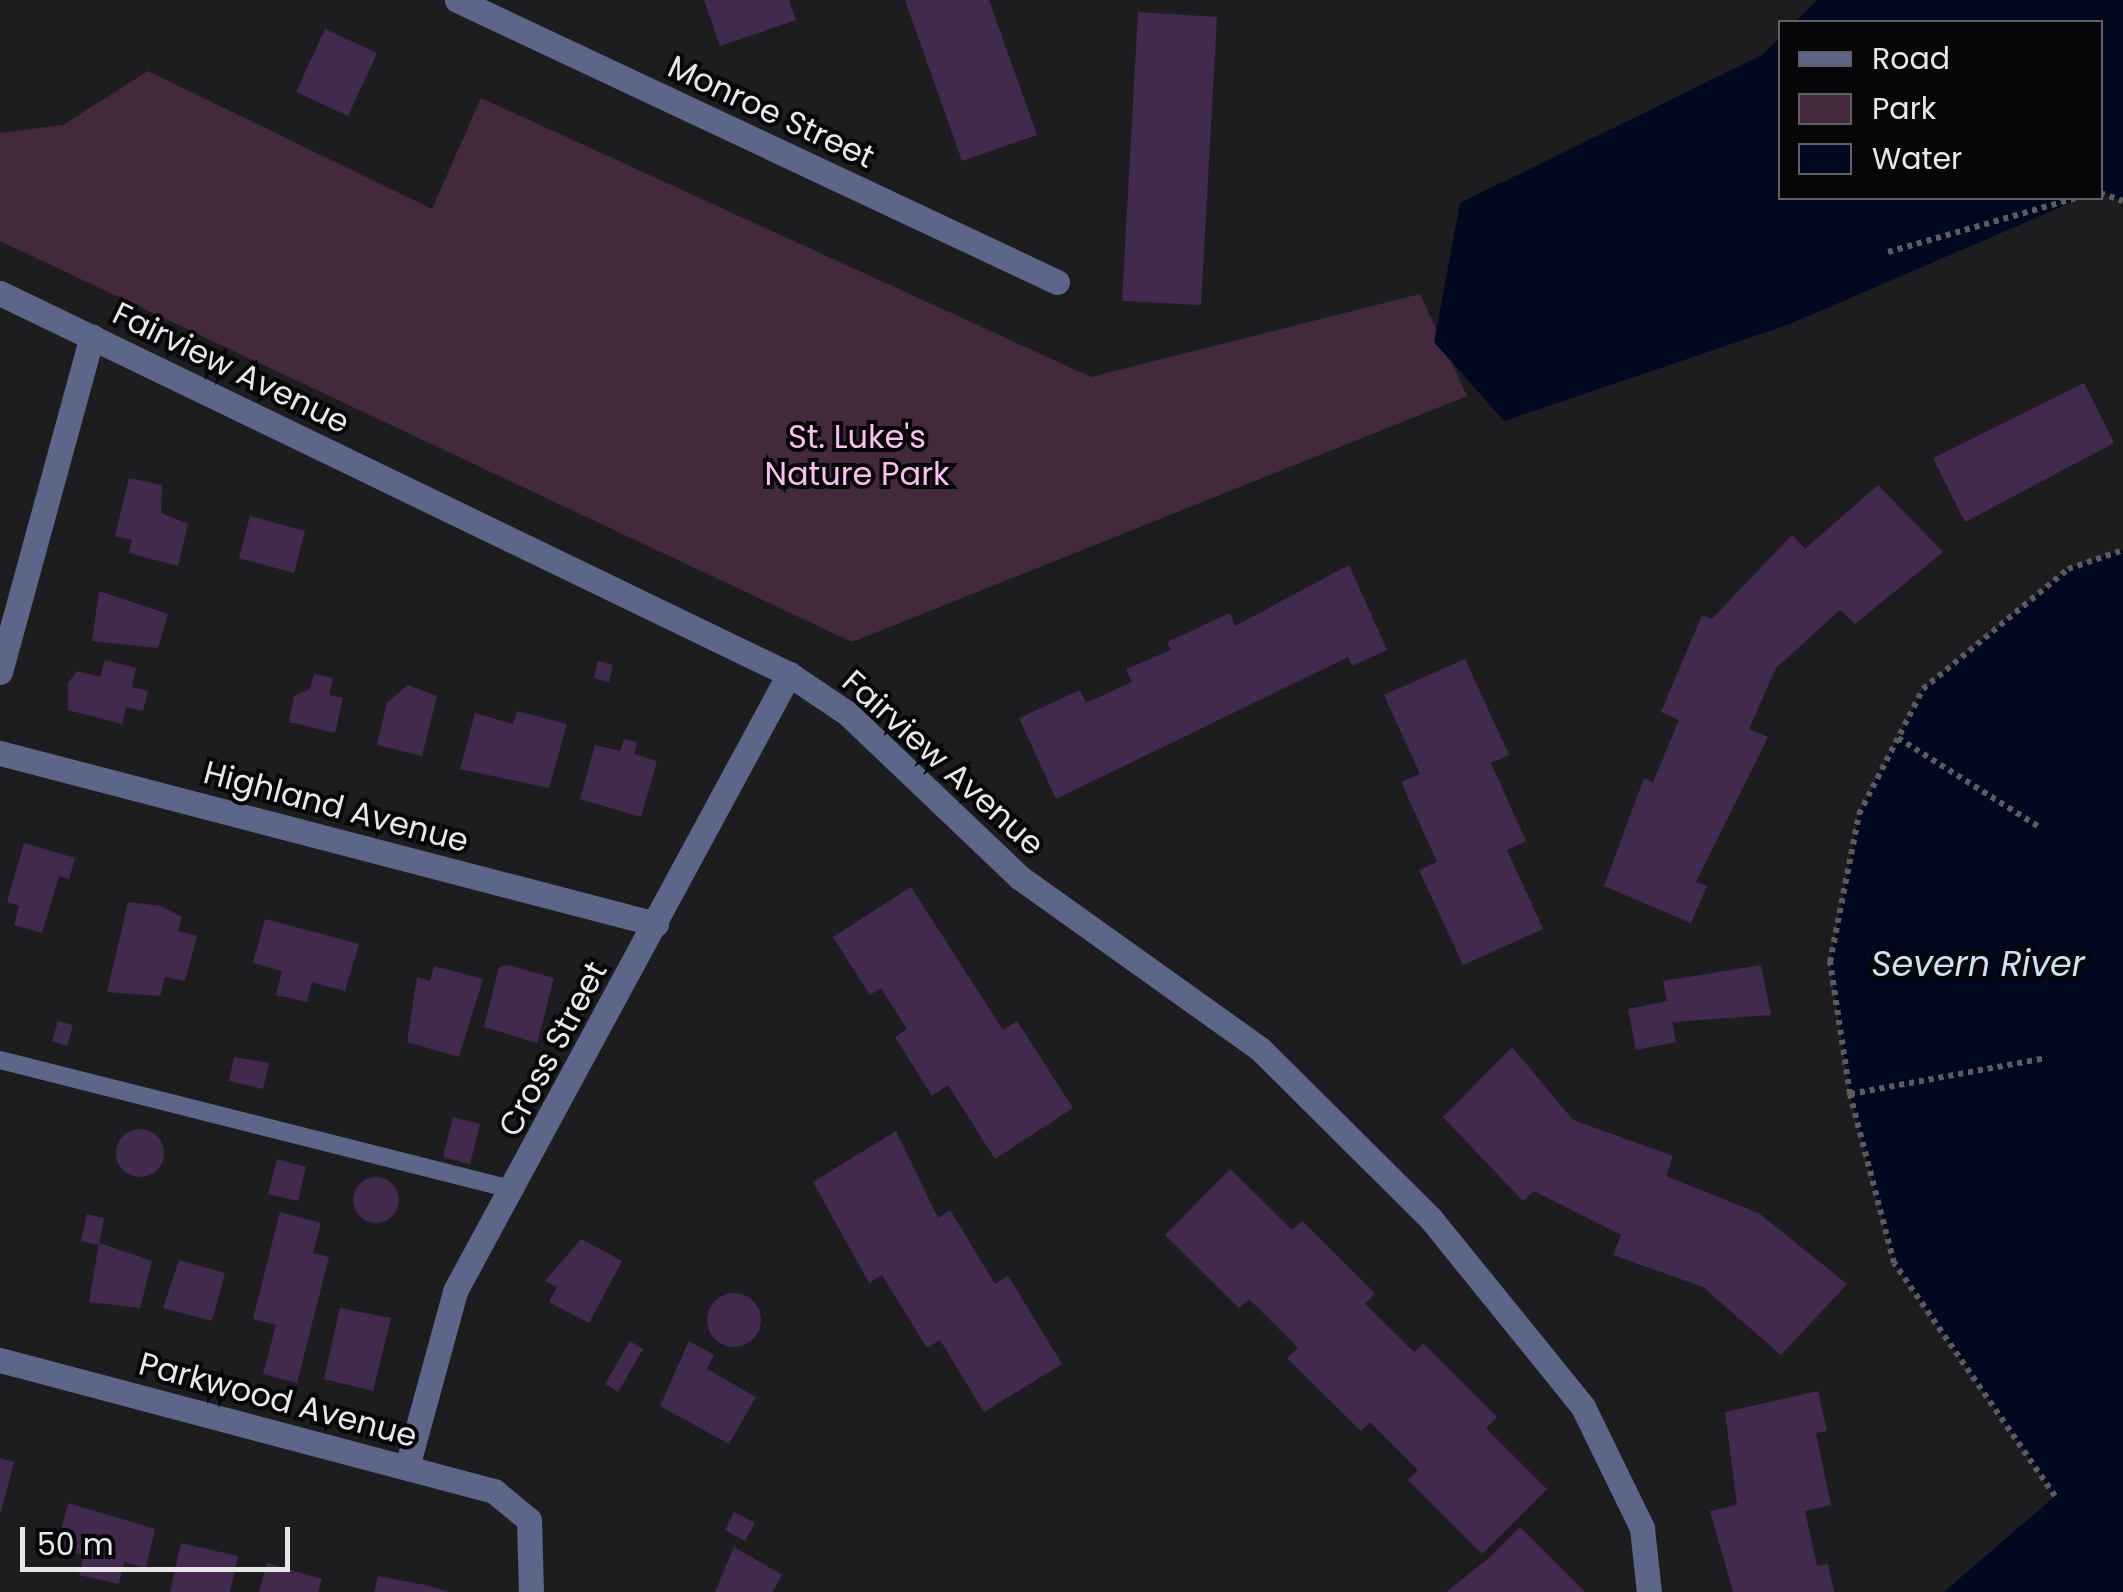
<!DOCTYPE html>
<html>
<head>
<meta charset="utf-8">
<style>
  body { margin:0 }
  #map { position:relative; width:2123px; height:1592px; overflow:hidden; background:#1d1d20; font-family:Poppins,sans-serif }
  div>[style] { position:absolute }
  .green>* { inset:0; background:#43293e }
  .water>* { inset:0; background:#00091f }
  .building>* { inset:0; background:#412a4d }
  .round { border-radius:50% }
  .path>* { height:6px; margin-top:-3px; transform-origin:0; background:repeating-linear-gradient(90deg,#5c5c5f 0 5px,transparent 0 10px) }
  .lane>* { height:18px; margin:-9px; padding:0 9px; transform-origin:9px; border-radius:9px; background:#5b6689 }
  .street>* { height:25px; margin:-12.5px; padding:0 12.5px; transform-origin:12.5px; border-radius:12.5px; background:#5b6689 }
  span { translate:-50% -50%; white-space:nowrap; text-align:center; line-height:1.15; -webkit-text-stroke:8px #070709; paint-order:stroke }
  .street-label { font-size:32px; color:#e8e7ea }
  .park-label { font-size:32px; color:#fcbef0 }
  .water-label { font-size:35px; color:#cce1f8; font-style:italic }
  .legend { position:absolute; left:1778px; top:20px; width:325px; height:180px; box-sizing:border-box; background:#070709; border:2px solid #616163; margin:0; padding:12px 18px; list-style:none; font-size:30px; color:#e8e7ea }
  .legend li { display:flex; align-items:center; gap:20px; height:50px }
  .legend b { width:50px; border:2px solid #616163 }
  .scale { position:absolute; left:20px; top:1527px; width:270px; height:45px; box-sizing:border-box; border:5px solid #e8e7ea; border-top:0; padding-left:12px; font-size:30px; line-height:35px; white-space:nowrap; color:#e8e7ea; -webkit-text-stroke:8px #070709; paint-order:stroke }
</style>
</head>
<body>
<div id="map">
  <div class="green">
    <i style="clip-path:polygon(148px 71px,432px 209px,481px 98px,1091px 377px,1420px 294px,1467px 396px,852px 642px,0 241px,0 133px,63px 125px)"></i>
  </div>
  <div class="water">
    <i style="clip-path:polygon(1817px 0,2123px 0,2123px 201px,2101px 193px,2100px 22px,1795px 22px)"></i>
    <i style="clip-path:polygon(1780px 37px,1780px 198px,2082px 198px,1790px 324px,1504px 421px,1434px 342px,1460px 203px,1762px 55px)"></i>
    <i style="clip-path:polygon(2123px 550px,2123px 1592px,1944px 1592px,2055px 1496px,1894px 1263px,1850px 1094px,1830px 962px,1859px 814px,1923px 689px,2068px 569px)"></i>
  </div>
  <div class="building">
    <i style="clip-path:polygon(704px 0,789px 0,796px 20px,720px 46px)"></i>
    <i style="clip-path:polygon(905px 0,989px 0,1037px 135px,962px 161px)"></i>
    <i style="clip-path:polygon(1138px 12px,1217px 17px,1201px 305px,1122px 301px)"></i>
    <i style="clip-path:polygon(325px 29px,377px 53px,348px 116px,296px 92px)"></i>
    <i style="clip-path:polygon(2084px 383px,2114px 443px,1965px 522px,1933px 458px)"></i>
    <i style="clip-path:polygon(129px 478px,162px 485px,161px 513px,188px 524px,178px 566px,129px 553px,132px 540px,115px 536px)"></i>
    <i style="clip-path:polygon(1878px 485px,1943px 552px,1855px 624px,1840px 610px,1776px 668px,1749px 729px,1768px 737px,1696px 882px,1707px 886px,1691px 923px,1604px 886px,1644px 778px,1653px 782px,1679px 720px,1661px 712px,1702px 615px,1712px 619px,1792px 535px,1805px 549px)"></i>
    <i style="clip-path:polygon(250px 516px,305px 531px,294px 573px,239px 558px)"></i>
    <i style="clip-path:polygon(1349px 565px,1387px 650px,1352px 666px,1348px 657px,1056px 799px,1019px 718px,1080px 690px,1086px 703px,1132px 682px,1126px 669px,1171px 650px,1167px 642px,1230px 613px,1235px 626px)"></i>
    <i style="clip-path:polygon(99px 591px,168px 614px,158px 648px,92px 641px)"></i>
    <i style="clip-path:polygon(1465px 659px,1509px 755px,1491px 763px,1526px 841px,1507px 850px,1543px 929px,1463px 965px,1419px 870px,1437px 862px,1401px 782px,1420px 774px,1384px 695px)"></i>
    <i style="clip-path:polygon(105px 660px,136px 668px,132px 687px,148px 691px,143px 711px,126px 707px,122px 724px,68px 710px,68px 683px,77px 671px,100px 677px)"></i>
    <i style="clip-path:polygon(598px 661px,613px 665px,609px 682px,594px 678px)"></i>
    <i style="clip-path:polygon(314px 674px,333px 678px,329px 695px,343px 698px,335px 733px,289px 722px,294px 696px,310px 689px)"></i>
    <i style="clip-path:polygon(408px 685px,437px 696px,422px 756px,377px 745px,387px 703px)"></i>
    <i style="clip-path:polygon(517px 711px,567px 724px,549px 788px,460px 769px,475px 713px,513px 724px)"></i>
    <i style="clip-path:polygon(624px 739px,637px 742px,634px 754px,657px 761px,641px 817px,580px 799px,595px 745px,620px 751px)"></i>
    <i style="clip-path:polygon(24px 843px,75px 858px,69px 879px,59px 876px,42px 933px,14px 925px,19px 906px,7px 902px)"></i>
    <i style="clip-path:polygon(911px 887px,1003px 1030px,1017px 1021px,1073px 1108px,995px 1159px,948px 1085px,932px 1096px,895px 1037px,907px 1029px,881px 988px,870px 995px,833px 937px)"></i>
    <i style="clip-path:polygon(128px 902px,161px 906px,182px 917px,178px 931px,197px 936px,185px 981px,165px 977px,160px 996px,107px 992px)"></i>
    <i style="clip-path:polygon(265px 919px,359px 944px,345px 991px,312px 982px,307px 1002px,276px 995px,282px 971px,253px 963px)"></i>
    <i style="clip-path:polygon(508px 965px,554px 978px,537px 1043px,484px 1027px,499px 967px)"></i>
    <i style="clip-path:polygon(1761px 965px,1771px 1015px,1672px 1022px,1676px 1042px,1636px 1050px,1628px 1009px,1667px 1001px,1663px 981px)"></i>
    <i style="clip-path:polygon(434px 966px,483px 979px,459px 1057px,407px 1042px,417px 977px,430px 981px)"></i>
    <i style="clip-path:polygon(58px 1021px,73px 1025px,67px 1046px,52px 1041px)"></i>
    <i style="clip-path:polygon(1512px 1047px,1573px 1120px,1673px 1156px,1666px 1176px,1760px 1214px,1847px 1284px,1781px 1355px,1703px 1287px,1613px 1255px,1621px 1235px,1534px 1191px,1523px 1201px,1443px 1117px)"></i>
    <i style="clip-path:polygon(234px 1057px,269px 1063px,263px 1089px,229px 1081px)"></i>
    <i style="clip-path:polygon(453px 1117px,480px 1124px,470px 1164px,443px 1157px)"></i>
    <i class="round" style="left:116px;top:1129px;width:48px;height:48px"></i>
    <i style="clip-path:polygon(896px 1131px,938px 1218px,950px 1210px,995px 1284px,1008px 1276px,1062px 1364px,984px 1412px,940px 1340px,927px 1348px,882px 1275px,869px 1283px,813px 1182px)"></i>
    <i style="clip-path:polygon(277px 1159px,306px 1167px,298px 1201px,268px 1194px)"></i>
    <i style="clip-path:polygon(1230px 1169px,1292px 1230px,1302px 1221px,1375px 1293px,1365px 1304px,1414px 1352px,1423px 1343px,1497px 1417px,1486px 1428px,1547px 1489px,1482px 1554px,1408px 1480px,1418px 1470px,1370px 1422px,1361px 1431px,1287px 1358px,1298px 1348px,1249px 1299px,1239px 1308px,1165px 1235px)"></i>
    <i class="round" style="left:353px;top:1177px;width:46px;height:46px"></i>
    <i style="clip-path:polygon(280px 1212px,321px 1223px,313px 1253px,329px 1257px,297px 1383px,263px 1374px,276px 1325px,253px 1319px)"></i>
    <i style="clip-path:polygon(87px 1214px,104px 1218px,99px 1245px,81px 1241px)"></i>
    <i style="clip-path:polygon(581px 1239px,622px 1261px,589px 1323px,549px 1302px,557px 1287px,545px 1281px)"></i>
    <i style="clip-path:polygon(99px 1243px,152px 1261px,140px 1308px,89px 1302px)"></i>
    <i style="clip-path:polygon(179px 1260px,225px 1273px,212px 1321px,163px 1308px)"></i>
    <i class="round" style="left:707px;top:1293px;width:54px;height:54px"></i>
    <i style="clip-path:polygon(340px 1308px,391px 1318px,373px 1391px,324px 1379px)"></i>
    <i style="clip-path:polygon(630px 1341px,643px 1349px,618px 1392px,605px 1384px)"></i>
    <i style="clip-path:polygon(689px 1341px,714px 1355px,707px 1369px,756px 1397px,729px 1444px,660px 1406px)"></i>
    <i style="clip-path:polygon(1818px 1391px,1827px 1431px,1816px 1433px,1831px 1505px,1805px 1511px,1817px 1566px,1828px 1564px,1834px 1592px,1733px 1592px,1710px 1511px,1737px 1505px,1725px 1412px)"></i>
    <i style="clip-path:polygon(0 1458px,14px 1462px,1px 1512px,0 1511px)"></i>
    <i style="clip-path:polygon(68px 1503px,155px 1529px,146px 1568px,124px 1562px,119px 1584px,79px 1575px,84px 1555px,57px 1548px)"></i>
    <i style="clip-path:polygon(734px 1512px,755px 1523px,745px 1541px,725px 1530px)"></i>
    <i style="clip-path:polygon(1520px 1527px,1585px 1592px,1446px 1592px,1488px 1559px)"></i>
    <i style="clip-path:polygon(181px 1543px,238px 1556px,230px 1592px,170px 1592px)"></i>
    <i style="clip-path:polygon(734px 1547px,782px 1575px,773px 1592px,715px 1592px)"></i>
    <i style="clip-path:polygon(267px 1563px,322px 1579px,318px 1592px,259px 1592px)"></i>
    <i style="clip-path:polygon(378px 1576px,425px 1585px,449px 1592px,374px 1592px)"></i>
  </div>
  <div class="path">
    <i style="left:2100px;top:193px;width:24px;rotate:19deg"></i>
    <i style="left:1888px;top:252px;width:196px;rotate:-16deg"></i>
    <i style="left:1898px;top:738px;width:165px;rotate:32.2deg"></i>
    <i style="left:1850px;top:1094px;width:200px;rotate:-10.4deg"></i>
    <i style="left:2055px;top:1496px;width:283px;rotate:-124.6deg"></i>
    <i style="left:1894px;top:1263px;width:175px;rotate:-104.6deg"></i>
    <i style="left:1850px;top:1094px;width:134px;rotate:-98.6deg"></i>
    <i style="left:1830px;top:962px;width:151px;rotate:-78.9deg"></i>
    <i style="left:1859px;top:814px;width:140px;rotate:-62.9deg"></i>
    <i style="left:1923px;top:689px;width:188px;rotate:-39.6deg"></i>
    <i style="left:2068px;top:569px;width:58px;rotate:-19.1deg"></i>
  </div>
  <div class="lane">
    <i style="left:0;top:1060px;width:531px;rotate:14.17deg"></i>
  </div>
  <div class="street">
    <i style="left:457px;top:0;width:663px;rotate:25.17deg"></i>
    <i style="left:0;top:293px;width:876px;rotate:25.78deg"></i>
    <i style="left:789px;top:674px;width:70px;rotate:33.9deg"></i>
    <i style="left:847px;top:713px;width:238px;rotate:43.6deg"></i>
    <i style="left:1019px;top:877px;width:296px;rotate:35.5deg"></i>
    <i style="left:1260px;top:1049px;width:241px;rotate:44.8deg"></i>
    <i style="left:1431px;top:1219px;width:242px;rotate:51deg"></i>
    <i style="left:1583px;top:1407px;width:135px;rotate:64deg"></i>
    <i style="left:1642px;top:1528px;width:64px;rotate:83.8deg"></i>
    <i style="left:0;top:672px;width:348px;rotate:-74.7deg"></i>
    <i style="left:0;top:753px;width:678px;rotate:14.61deg"></i>
    <i style="left:0;top:1360px;width:511px;rotate:14.85deg"></i>
    <i style="left:494px;top:1491px;width:45px;rotate:39.6deg"></i>
    <i style="left:529px;top:1520px;width:72px;rotate:88.4deg"></i>
    <i style="left:407px;top:1467px;width:182px;rotate:-74.7deg"></i>
    <i style="left:455px;top:1291px;width:702px;rotate:-61.57deg"></i>
  </div>
  <div class="street-label">
    <span style="left:771px;top:112px;rotate:25deg">Monroe Street</span>
    <span style="left:231px;top:368px;rotate:26deg">Fairview Avenue</span>
    <span style="left:943px;top:763px;rotate:42deg">Fairview Avenue</span>
    <span style="left:336px;top:807px;rotate:15deg">Highland Avenue</span>
    <span style="left:553px;top:1049px;rotate:-62deg">Cross Street</span>
    <span style="left:278px;top:1400px;rotate:15deg">Parkwood Avenue</span>
  </div>
  <div class="park-label">
    <span style="left:857px;top:456px">St. Luke's<br>Nature Park</span>
  </div>
  <div class="water-label">
    <span style="left:1978px;top:964px">Severn River</span>
  </div>
  <ul class="legend">
  <li><b style="height:12px;background:#5b6689"></b>Road</li>
  <li><b style="height:28px;background:#43293e"></b>Park</li>
  <li><b style="height:28px;background:#00091f"></b>Water</li>
  </ul>
  <div class="scale">50 m</div>
</div>
</body>
</html>
